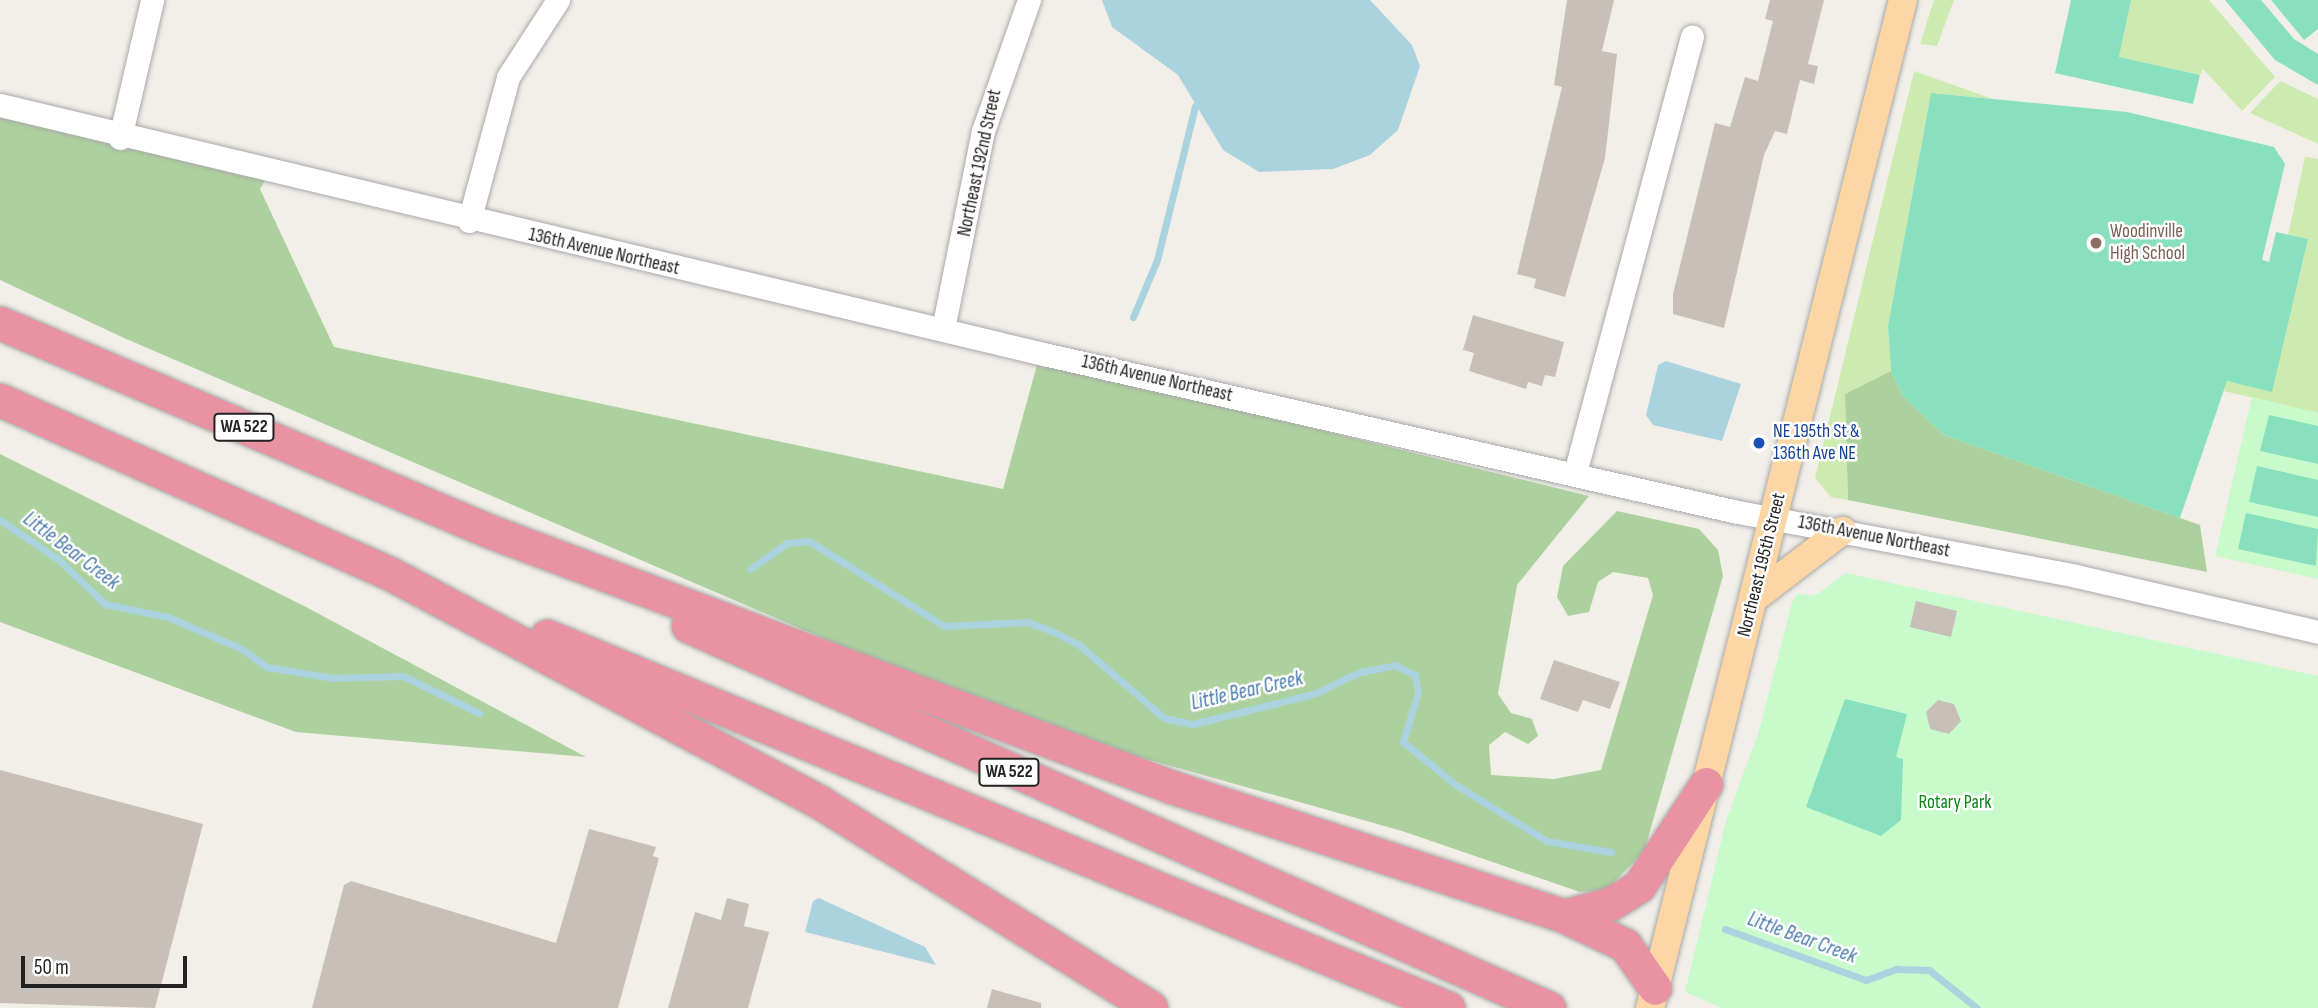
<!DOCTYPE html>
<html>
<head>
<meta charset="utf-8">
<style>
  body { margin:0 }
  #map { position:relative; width:2318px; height:1008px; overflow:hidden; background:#f2efe9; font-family:"Sofia Sans Condensed",sans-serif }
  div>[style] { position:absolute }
  .grass>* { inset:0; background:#cdebb0 }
  .forest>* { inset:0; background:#add19e }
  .park>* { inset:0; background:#c8facc }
  .pitch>* { inset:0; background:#88e0be }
  .water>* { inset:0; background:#aad3df }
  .stream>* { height:7px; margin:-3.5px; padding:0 3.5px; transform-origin:3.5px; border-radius:3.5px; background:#aad3df }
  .building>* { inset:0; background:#c7bfb8 }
  .roads { filter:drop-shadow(0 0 2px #a9a9a9) drop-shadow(0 0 2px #a9a9a9) }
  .minor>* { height:23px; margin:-11.5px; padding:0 11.5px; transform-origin:11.5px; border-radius:11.5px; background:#fff }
  .major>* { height:28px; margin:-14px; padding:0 14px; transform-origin:14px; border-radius:14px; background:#fcd6a4 }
  .highway>* { height:33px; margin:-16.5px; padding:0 16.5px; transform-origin:16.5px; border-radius:16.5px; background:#e892a2 }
  .dots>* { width:19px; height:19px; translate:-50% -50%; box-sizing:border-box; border:4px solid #fff; border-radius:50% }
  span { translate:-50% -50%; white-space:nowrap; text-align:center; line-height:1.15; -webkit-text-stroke:5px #fff; paint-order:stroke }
  .shield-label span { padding:2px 5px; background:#fff; border:2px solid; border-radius:5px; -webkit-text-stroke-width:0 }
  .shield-label { font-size:18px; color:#222; font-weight:700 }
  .street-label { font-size:19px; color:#222 }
  .education-label { font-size:19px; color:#785e54 }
  .left { translate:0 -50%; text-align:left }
  .transit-label { font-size:19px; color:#164399 }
  .park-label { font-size:19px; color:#0c8416 }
  .water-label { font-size:21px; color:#4a7aab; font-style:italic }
  .scale { position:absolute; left:21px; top:956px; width:166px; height:32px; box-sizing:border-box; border:4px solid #222; border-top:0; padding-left:9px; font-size:21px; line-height:24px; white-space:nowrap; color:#222; -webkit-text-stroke:5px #fff; paint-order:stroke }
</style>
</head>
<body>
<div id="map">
  <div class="grass">
    <i style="clip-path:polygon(1934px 0,1954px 0,1937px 46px,1920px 44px)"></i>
    <i style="clip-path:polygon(2131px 0,2209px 0,2275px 77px,2242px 111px,2203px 69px,2200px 75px,2119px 57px)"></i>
    <i style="clip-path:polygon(1914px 71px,1993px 99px,1931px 93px,1888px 326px,1891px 371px,1845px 394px,1848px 500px,1831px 497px,1815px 478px)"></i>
    <i style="clip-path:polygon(2280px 81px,2318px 99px,2318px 144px,2250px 113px)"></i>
    <i style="clip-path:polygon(2305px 157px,2318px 159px,2318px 413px,2224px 391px,2227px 381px,2272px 391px,2308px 239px,2288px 235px)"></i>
  </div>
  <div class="forest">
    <i style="clip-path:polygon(0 104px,269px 174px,260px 189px,334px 347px,1003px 489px,1038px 361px,1589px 496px,1517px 585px,1498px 694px,1511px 713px,1532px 719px,1538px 736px,1528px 744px,1505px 732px,1489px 745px,1491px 775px,1554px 779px,1601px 770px,1653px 595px,1648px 578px,1613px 572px,1598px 582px,1589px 612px,1568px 616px,1557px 597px,1563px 566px,1617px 511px,1699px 529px,1718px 550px,1723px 576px,1644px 852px,1606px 890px,1580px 892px,1402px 831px,1100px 746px,941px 689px,124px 338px,0 280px)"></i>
    <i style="clip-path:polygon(1891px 371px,1903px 396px,1944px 435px,2200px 525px,2207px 572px,1848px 500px,1845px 394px)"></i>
    <i style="clip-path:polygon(0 454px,306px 607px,586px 757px,296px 732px,0 622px)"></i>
  </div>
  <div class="park">
    <i style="clip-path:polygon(2252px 397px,2318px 413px,2318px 579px,2215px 556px)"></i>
    <i style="clip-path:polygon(1846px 573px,2318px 676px,2318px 1008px,1722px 1008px,1685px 992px,1726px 821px,1759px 731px,1792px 603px,1797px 594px,1816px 595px)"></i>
  </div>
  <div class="pitch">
    <i style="clip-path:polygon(2071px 0,2131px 0,2119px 57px,2200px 75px,2193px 104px,2055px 73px)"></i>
    <i style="clip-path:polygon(2225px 0,2261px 0,2294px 39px,2318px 54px,2318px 85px,2275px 60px)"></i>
    <i style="clip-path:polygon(2271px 0,2318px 0,2318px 29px,2304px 40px)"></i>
    <i style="clip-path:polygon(1931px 93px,2127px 112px,2274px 147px,2285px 164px,2262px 260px,2269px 262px,2276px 232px,2308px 239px,2272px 392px,2227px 381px,2180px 518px,1944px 435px,1903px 396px,1891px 371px,1888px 326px)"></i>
    <i style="clip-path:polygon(2269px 415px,2318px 426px,2318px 464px,2260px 451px)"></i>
    <i style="clip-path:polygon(2257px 466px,2318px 480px,2318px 517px,2249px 502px)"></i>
    <i style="clip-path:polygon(2246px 513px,2318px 529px,2316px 566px,2238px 549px)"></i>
    <i style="clip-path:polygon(1845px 699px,1907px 714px,1896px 757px,1903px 759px,1901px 820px,1881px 836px,1806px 807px)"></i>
  </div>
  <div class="water">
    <i style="clip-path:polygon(1102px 0,1370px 0,1412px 45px,1420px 66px,1398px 130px,1370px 155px,1333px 169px,1259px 172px,1223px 150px,1178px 75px,1112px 27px)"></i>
    <i style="clip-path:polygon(1666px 361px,1741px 384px,1722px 441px,1653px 425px,1646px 415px,1658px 365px)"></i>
    <i style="clip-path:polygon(819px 898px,925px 947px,936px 965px,805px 932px,813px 901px)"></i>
  </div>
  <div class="stream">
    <i style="left:1133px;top:317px;width:62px;rotate:-67.2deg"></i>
    <i style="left:1157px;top:260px;width:159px;rotate:-76.1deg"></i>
    <i style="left:0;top:520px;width:71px;rotate:34.1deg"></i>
    <i style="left:59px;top:560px;width:64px;rotate:43.7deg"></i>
    <i style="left:105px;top:604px;width:64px;rotate:11.7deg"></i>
    <i style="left:168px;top:617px;width:81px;rotate:23.4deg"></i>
    <i style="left:242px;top:649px;width:31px;rotate:36deg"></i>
    <i style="left:267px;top:667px;width:67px;rotate:9.5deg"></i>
    <i style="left:333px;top:678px;width:70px;rotate:-1.6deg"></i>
    <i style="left:403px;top:676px;width:85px;rotate:26deg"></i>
    <i style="left:750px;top:569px;width:45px;rotate:-35.1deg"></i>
    <i style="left:787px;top:543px;width:22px;rotate:-5deg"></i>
    <i style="left:809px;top:541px;width:160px;rotate:32.2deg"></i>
    <i style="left:944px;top:626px;width:84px;rotate:-2.7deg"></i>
    <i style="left:1028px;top:622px;width:28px;rotate:21deg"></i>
    <i style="left:1054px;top:632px;width:27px;rotate:27deg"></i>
    <i style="left:1078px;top:644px;width:113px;rotate:40.7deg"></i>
    <i style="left:1164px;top:718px;width:30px;rotate:12deg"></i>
    <i style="left:1193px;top:724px;width:127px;rotate:-14.1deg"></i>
    <i style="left:1316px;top:693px;width:49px;rotate:-25.5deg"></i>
    <i style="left:1360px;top:672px;width:36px;rotate:-11deg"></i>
    <i style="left:1395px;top:665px;width:22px;rotate:27deg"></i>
    <i style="left:1415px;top:675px;width:17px;rotate:80deg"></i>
    <i style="left:1418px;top:692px;width:52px;rotate:106.7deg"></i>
    <i style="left:1403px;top:742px;width:68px;rotate:39.1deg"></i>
    <i style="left:1456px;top:785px;width:107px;rotate:31.6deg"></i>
    <i style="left:1547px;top:841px;width:65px;rotate:9.8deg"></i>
    <i style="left:1725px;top:929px;width:150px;rotate:19.9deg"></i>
    <i style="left:1866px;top:980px;width:33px;rotate:-20deg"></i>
    <i style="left:1897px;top:969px;width:32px;rotate:2deg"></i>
    <i style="left:1929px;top:970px;width:61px;rotate:38.4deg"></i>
  </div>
  <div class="building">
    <i style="clip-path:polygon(1567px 0,1614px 0,1602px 51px,1617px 54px,1605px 158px,1565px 297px,1534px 288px,1536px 279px,1517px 274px,1562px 87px,1554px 85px)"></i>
    <i style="clip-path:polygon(1770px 0,1824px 0,1808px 64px,1818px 66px,1814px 84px,1800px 80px,1787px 134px,1775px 131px,1764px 155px,1724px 328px,1673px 314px,1673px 294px,1715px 123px,1730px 127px,1745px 77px,1758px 81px,1773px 21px,1765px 19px)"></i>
    <i style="clip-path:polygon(1473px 315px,1564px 342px,1555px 377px,1545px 375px,1542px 386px,1528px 382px,1526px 389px,1469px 371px,1474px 353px,1463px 350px)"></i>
    <i style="clip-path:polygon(1916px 601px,1957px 611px,1951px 637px,1910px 627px)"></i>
    <i style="clip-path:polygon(1554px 660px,1620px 682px,1610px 709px,1583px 700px,1578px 712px,1540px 699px)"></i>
    <i style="clip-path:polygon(1938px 700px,1954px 704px,1961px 721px,1949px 734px,1930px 729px,1926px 712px)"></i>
    <i style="clip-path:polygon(0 770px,203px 824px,155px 1008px,0 1003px)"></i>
    <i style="clip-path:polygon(589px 829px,656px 847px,653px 856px,659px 858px,618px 1008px,312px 1008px,344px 885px,351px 881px,556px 943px)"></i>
    <i style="clip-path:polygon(727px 898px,749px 904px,744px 926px,769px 932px,748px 1008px,668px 1008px,695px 912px,721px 920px)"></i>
    <i style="clip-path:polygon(992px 989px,1041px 1003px,1041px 1008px,987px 1008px)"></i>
  </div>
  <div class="roads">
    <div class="minor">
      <i style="left:0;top:105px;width:1077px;rotate:13.42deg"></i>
      <i style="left:1048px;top:355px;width:703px;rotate:12.83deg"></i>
      <i style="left:1733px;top:511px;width:349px;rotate:10.7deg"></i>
      <i style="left:2076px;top:576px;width:248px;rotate:13deg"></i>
      <i style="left:120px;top:138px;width:142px;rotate:-76.9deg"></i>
      <i style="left:469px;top:221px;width:149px;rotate:-74.8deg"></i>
      <i style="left:508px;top:77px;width:92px;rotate:-57deg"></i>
      <i style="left:943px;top:329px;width:202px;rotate:-78.6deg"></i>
      <i style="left:983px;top:131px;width:139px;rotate:-70.7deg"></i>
      <i style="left:1575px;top:473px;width:452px;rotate:-75deg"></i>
    </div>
    <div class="major">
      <i style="left:1754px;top:598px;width:111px;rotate:-37.3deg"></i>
      <i style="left:1650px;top:1008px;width:1039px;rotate:-75.91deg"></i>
    </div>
    <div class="highway">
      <i style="left:0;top:323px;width:531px;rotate:23.04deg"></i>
      <i style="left:489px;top:531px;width:729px;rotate:20.55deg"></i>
      <i style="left:1172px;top:787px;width:413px;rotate:18.2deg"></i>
      <i style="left:1564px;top:916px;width:68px;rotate:25.4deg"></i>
      <i style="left:1625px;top:945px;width:52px;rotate:55.1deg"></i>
      <i style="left:0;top:400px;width:426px;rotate:24deg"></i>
      <i style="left:389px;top:573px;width:489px;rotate:28deg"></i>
      <i style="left:821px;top:803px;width:388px;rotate:31.8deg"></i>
      <i style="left:688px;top:626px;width:942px;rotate:23.93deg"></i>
      <i style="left:547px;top:636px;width:975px;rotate:22.43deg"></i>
      <i style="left:1564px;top:916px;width:50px;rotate:-15.2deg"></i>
      <i style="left:1612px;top:903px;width:32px;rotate:-32deg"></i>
      <i style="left:1639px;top:886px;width:122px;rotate:-56.7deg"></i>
    </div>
  </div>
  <div class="dots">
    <i style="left:2096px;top:243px;background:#8d6e63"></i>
    <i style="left:1759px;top:443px;background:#1a4fb4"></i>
  </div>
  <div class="shield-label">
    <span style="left:244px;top:427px">WA 522</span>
    <span style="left:1009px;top:772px">WA 522</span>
  </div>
  <div class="street-label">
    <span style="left:980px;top:163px;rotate:-78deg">Northeast 192nd Street</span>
    <span style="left:604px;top:252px;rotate:13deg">136th Avenue Northeast</span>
    <span style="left:1157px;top:379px;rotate:13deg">136th Avenue Northeast</span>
    <span style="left:1874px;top:537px;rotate:11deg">136th Avenue Northeast</span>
    <span style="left:1762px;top:565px;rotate:-76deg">Northeast 195th Street</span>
  </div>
  <div class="education-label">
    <span class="left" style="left:2110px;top:243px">Woodinville<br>High School</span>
  </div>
  <div class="transit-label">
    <span class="left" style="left:1773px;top:443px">NE 195th St &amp;<br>136th Ave NE</span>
  </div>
  <div class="park-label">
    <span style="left:1955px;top:803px">Rotary Park</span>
  </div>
  <div class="water-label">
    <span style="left:71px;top:551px;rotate:37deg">Little Bear Creek</span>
    <span style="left:1247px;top:691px;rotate:-13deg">Little Bear Creek</span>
    <span style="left:1802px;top:938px;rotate:20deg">Little Bear Creek</span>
  </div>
  <div class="scale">50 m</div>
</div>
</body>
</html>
